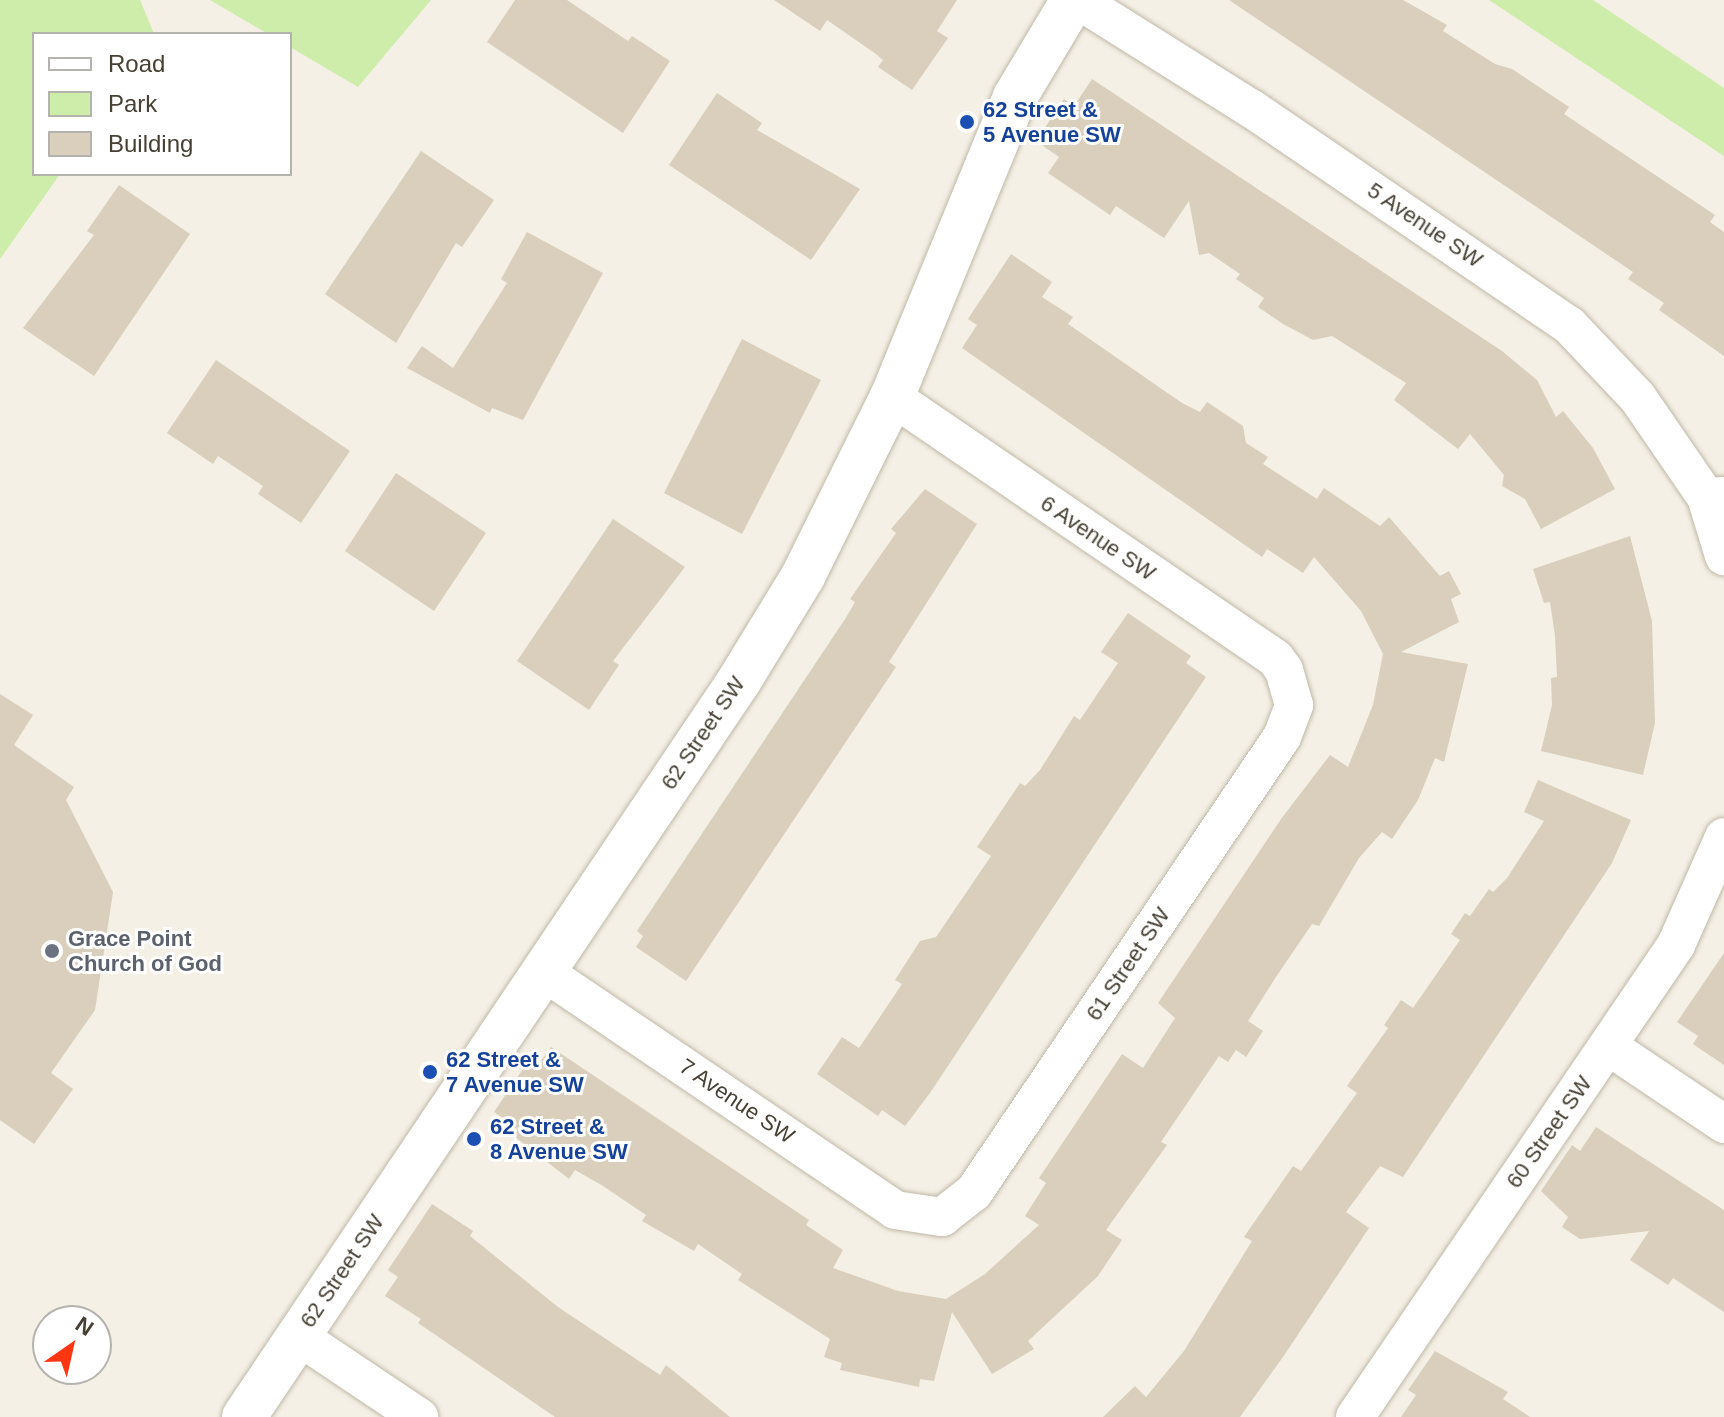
<!DOCTYPE html>
<html>
<head>
<meta charset="utf-8">
<style>
  body { margin:0 }
  #map { position:relative; width:1724px; height:1417px; overflow:hidden; background:#f4f0e5; font-family:Arial,sans-serif }
  div>[style] { position:absolute }
  .green>* { inset:0; background:#ceecaa }
  .building>* { inset:0; background:#dacebc }
  .roads { filter:drop-shadow(0 0 2px #c0b8a7) drop-shadow(0 0 2px #c0b8a7) }
  .minor>* { height:38px; margin:-19px; padding:0 19px; transform-origin:19px; border-radius:19px; background:#fff }
  .tertiary>* { height:44px; margin:-22px; padding:0 22px; transform-origin:22px; border-radius:22px; background:#fff }
  .dots>* { width:22px; height:22px; translate:-50% -50%; box-sizing:border-box; border:4px solid #fff; border-radius:50% }
  span { translate:-50% -50%; white-space:nowrap; text-align:center; line-height:1.15; -webkit-text-stroke:6px #fff; paint-order:stroke }
  .transit-label { font-size:22px; color:#164399; font-weight:700 }
  .left { translate:0 -50%; text-align:left }
  .street-label { font-size:22px; color:#474034 }
  .worship-label { font-size:22px; color:#5b616d; font-weight:700 }
  .legend { position:absolute; left:32px; top:32px; width:260px; height:144px; box-sizing:border-box; background:#fff; border:2px solid #b5b3ae; margin:0; padding:10px 14px; list-style:none; font-size:24px; color:#474034 }
  .legend li { display:flex; align-items:center; gap:16px; height:40px }
  .legend b { width:40px; border:2px solid #b5b3ae }
  .north { position:absolute; left:32px; top:1305px; width:80px; height:80px; box-sizing:border-box; background:#fff; border:2px solid #b5b3ae; border-radius:50%; rotate:34deg; font-size:22px; font-weight:700; line-height:32px; text-align:center; color:#474034 }
  .north::after { content:''; display:block; margin:auto; width:28px; height:36px; background:#ff3611; clip-path:polygon(50% 0,100% 100%,50% 72%,0 100%) }
</style>
</head>
<body>
<div id="map">
  <div class="green">
    <i style="clip-path:polygon(0 0,140px 0,154px 34px,34px 34px,34px 174px,60px 174px,0 259px)"></i>
    <i style="clip-path:polygon(210px 0,431px 0,358px 87px,290px 47px,290px 34px,268px 34px)"></i>
    <i style="clip-path:polygon(1489px 0,1593px 0,1724px 88px,1724px 156px)"></i>
  </div>
  <div class="building">
    <i style="clip-path:polygon(515px 0,567px 0,628px 41px,632px 36px,670px 61px,623px 133px,487px 42px)"></i>
    <i style="clip-path:polygon(774px 0,957px 0,937px 31px,948px 38px,912px 90px,878px 67px,883px 60px,876px 54px,827px 20px,820px 31px)"></i>
    <i style="clip-path:polygon(1229px 0,1403px 0,1447px 25px,1443px 31px,1495px 64px,1512px 69px,1569px 107px,1564px 114px,1715px 215px,1710px 222px,1724px 232px,1724px 356px,1659px 310px,1664px 303px,1628px 279px,1633px 272px)"></i>
    <i style="clip-path:polygon(1092px 79px,1502px 351px,1537px 380px,1556px 417px,1563px 411px,1593px 448px,1615px 489px,1541px 529px,1525px 499px,1502px 486px,1504px 475px,1470px 434px,1458px 449px,1394px 400px,1406px 383px,1332px 336px,1313px 340px,1283px 324px,1258px 307px,1264px 298px,1236px 279px,1240px 274px,1209px 253px,1199px 255px,1189px 201px,1164px 238px,1116px 206px,1110px 215px,1048px 173px,1059px 157px,1036px 141px,1064px 99px,1074px 106px)"></i>
    <i style="clip-path:polygon(717px 93px,762px 123px,757px 130px,860px 189px,811px 260px,669px 165px)"></i>
    <i style="clip-path:polygon(421px 151px,494px 200px,462px 247px,456px 243px,396px 343px,325px 294px)"></i>
    <i style="clip-path:polygon(119px 185px,190px 234px,94px 376px,23px 328px,94px 235px,87px 231px)"></i>
    <i style="clip-path:polygon(527px 232px,603px 273px,523px 420px,492px 408px,490px 413px,407px 368px,422px 346px,453px 368px,507px 283px,501px 279px)"></i>
    <i style="clip-path:polygon(1011px 254px,1052px 282px,1042px 297px,1073px 317px,1068px 324px,1182px 403px,1200px 412px,1207px 402px,1243px 426px,1246px 443px,1268px 457px,1263px 464px,1317px 499px,1324px 488px,1380px 526px,1389px 517px,1440px 576px,1449px 571px,1461px 594px,1451px 599px,1459px 622px,1401px 652px,1468px 664px,1444px 762px,1435px 758px,1418px 800px,1392px 839px,1382px 832px,1359px 858px,1319px 926px,1312px 924px,1276px 977px,1248px 1021px,1263px 1031px,1246px 1057px,1236px 1050px,1228px 1062px,1219px 1056px,1161px 1142px,1167px 1145px,1106px 1230px,1122px 1240px,1098px 1276px,1028px 1341px,1034px 1349px,992px 1374px,952px 1312px,934px 1381px,920px 1379px,919px 1387px,840px 1370px,842px 1363px,824px 1357px,830px 1339px,738px 1280px,742px 1274px,698px 1244px,694px 1251px,642px 1221px,646px 1215px,603px 1186px,575px 1170px,569px 1179px,506px 1130px,510px 1123px,494px 1112px,527px 1063px,535px 1069px,551px 1047px,809px 1220px,806px 1225px,843px 1250px,833px 1268px,898px 1291px,946px 1299px,985px 1274px,1039px 1225px,1025px 1216px,1046px 1183px,1039px 1178px,1122px 1054px,1143px 1068px,1175px 1018px,1158px 1003px,1281px 819px,1330px 755px,1348px 767px,1373px 705px,1383px 654px,1361px 611px,1314px 557px,1303px 573px,1267px 549px,1262px 557px,962px 348px,977px 325px,968px 319px)"></i>
    <i style="clip-path:polygon(742px 339px,821px 380px,742px 534px,664px 493px)"></i>
    <i style="clip-path:polygon(216px 360px,350px 451px,301px 523px,258px 494px,263px 486px,218px 456px,213px 464px,167px 433px)"></i>
    <i style="clip-path:polygon(396px 473px,486px 533px,434px 611px,345px 551px)"></i>
    <i style="clip-path:polygon(925px 489px,977px 524px,889px 662px,896px 667px,686px 981px,636px 947px,643px 936px,637px 931px,847px 616px,855px 602px,850px 599px,896px 533px,891px 529px)"></i>
    <i style="clip-path:polygon(613px 519px,685px 567px,613px 661px,619px 665px,589px 710px,517px 661px)"></i>
    <i style="clip-path:polygon(1630px 536px,1652px 621px,1655px 723px,1643px 775px,1541px 751px,1552px 705px,1551px 678px,1557px 677px,1555px 636px,1550px 602px,1544px 603px,1533px 569px)"></i>
    <i style="clip-path:polygon(1128px 613px,1191px 656px,1186px 663px,1206px 677px,930px 1093px,905px 1126px,882px 1110px,878px 1116px,817px 1074px,842px 1037px,859px 1048px,902px 984px,895px 980px,920px 941px,936px 937px,991px 856px,977px 847px,1020px 783px,1025px 786px,1040px 770px,1074px 716px,1080px 720px,1118px 663px,1101px 652px)"></i>
    <i style="clip-path:polygon(0 694px,33px 715px,14px 745px,74px 787px,66px 800px,113px 892px,95px 1010px,51px 1073px,73px 1089px,34px 1144px,0 1120px)"></i>
    <i style="clip-path:polygon(1538px 780px,1631px 820px,1612px 863px,1403px 1177px,1380px 1166px,1346px 1212px,1369px 1228px,1285px 1354px,1240px 1417px,1103px 1417px,1135px 1386px,1146px 1397px,1184px 1351px,1252px 1241px,1244px 1237px,1293px 1166px,1301px 1171px,1357px 1093px,1347px 1086px,1388px 1028px,1384px 1025px,1401px 1000px,1413px 1008px,1460px 940px,1451px 934px,1465px 913px,1470px 916px,1489px 889px,1493px 892px,1507px 878px,1544px 821px,1524px 812px)"></i>
    <i style="clip-path:polygon(1724px 953px,1724px 1065px,1693px 1044px,1698px 1036px,1677px 1022px)"></i>
    <i style="clip-path:polygon(1596px 1127px,1724px 1210px,1724px 1312px,1673px 1278px,1668px 1285px,1630px 1260px,1649px 1231px,1580px 1239px,1562px 1227px,1568px 1217px,1541px 1191px,1572px 1145px,1580px 1151px)"></i>
    <i style="clip-path:polygon(432px 1204px,473px 1231px,470px 1236px,558px 1307px,660px 1375px,666px 1365px,730px 1417px,555px 1417px,418px 1323px,421px 1319px,385px 1296px,398px 1277px,388px 1270px)"></i>
    <i style="clip-path:polygon(1435px 1351px,1508px 1392px,1503px 1399px,1530px 1417px,1401px 1417px,1416px 1395px,1408px 1390px)"></i>
  </div>
  <div class="roads">
    <div class="minor">
      <i style="left:1078px;top:0;width:205px;rotate:32.1deg"></i>
      <i style="left:1252px;top:109px;width:384px;rotate:34.3deg"></i>
      <i style="left:1569px;top:325px;width:100px;rotate:46.6deg"></i>
      <i style="left:1638px;top:398px;width:120px;rotate:55.5deg"></i>
      <i style="left:1706px;top:497px;width:18px;rotate:-3deg"></i>
      <i style="left:1706px;top:497px;width:62px;rotate:73deg"></i>
      <i style="left:544px;top:972px;width:424px;rotate:34.1deg"></i>
      <i style="left:895px;top:1210px;width:48px;rotate:8.5deg"></i>
      <i style="left:942px;top:1217px;width:41px;rotate:-38deg"></i>
      <i style="left:974px;top:1192px;width:549px;rotate:-55.91deg"></i>
      <i style="left:1282px;top:737px;width:34px;rotate:-69deg"></i>
      <i style="left:1294px;top:705px;width:36px;rotate:-106deg"></i>
      <i style="left:1284px;top:670px;width:15px;rotate:-127deg"></i>
      <i style="left:1275px;top:658px;width:463px;rotate:-145.7deg"></i>
      <i style="left:1608px;top:1046px;width:140px;rotate:33.9deg"></i>
      <i style="left:298px;top:1336px;width:146px;rotate:33.8deg"></i>
      <i style="left:1355px;top:1417px;width:571px;rotate:-55.78deg"></i>
      <i style="left:1676px;top:945px;width:118px;rotate:-66deg"></i>
    </div>
    <div class="tertiary">
      <i style="left:244px;top:1417px;width:887px;rotate:-56.08deg"></i>
      <i style="left:739px;top:681px;width:123px;rotate:-58.6deg"></i>
      <i style="left:803px;top:576px;width:200px;rotate:-63.6deg"></i>
      <i style="left:892px;top:397px;width:324px;rotate:-67.7deg"></i>
      <i style="left:1015px;top:97px;width:113px;rotate:-59.1deg"></i>
    </div>
  </div>
  <div class="dots">
    <i style="left:967px;top:122px;background:#1a4fb4"></i>
    <i style="left:52px;top:951px;background:#6b7280"></i>
    <i style="left:430px;top:1072px;background:#1a4fb4"></i>
    <i style="left:474px;top:1139px;background:#1a4fb4"></i>
  </div>
  <div class="transit-label">
    <span class="left" style="left:983px;top:122px">62 Street &amp;<br>5 Avenue SW</span>
    <span class="left" style="left:446px;top:1072px">62 Street &amp;<br>7 Avenue SW</span>
    <span class="left" style="left:490px;top:1139px">62 Street &amp;<br>8 Avenue SW</span>
  </div>
  <div class="street-label">
    <span style="left:1425px;top:225px;rotate:34deg">5 Avenue SW</span>
    <span style="left:1098px;top:538px;rotate:34deg">6 Avenue SW</span>
    <span style="left:703px;top:733px;rotate:-56deg">62 Street SW</span>
    <span style="left:1128px;top:964px;rotate:-56deg">61 Street SW</span>
    <span style="left:737px;top:1101px;rotate:34deg">7 Avenue SW</span>
    <span style="left:1549px;top:1132px;rotate:-55deg">60 Street SW</span>
    <span style="left:342px;top:1271px;rotate:-56deg">62 Street SW</span>
  </div>
  <div class="worship-label">
    <span class="left" style="left:68px;top:951px">Grace Point<br>Church of God</span>
  </div>
  <ul class="legend">
  <li><b style="height:10px;background:#fff"></b>Road</li>
  <li><b style="height:22px;background:#ceecaa"></b>Park</li>
  <li><b style="height:22px;background:#dacebc"></b>Building</li>
  </ul>
  <div class="north">N</div>
</div>
</body>
</html>
